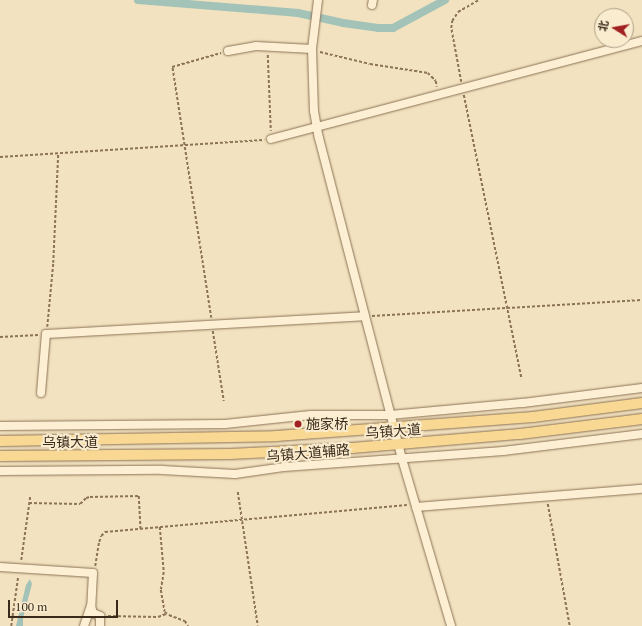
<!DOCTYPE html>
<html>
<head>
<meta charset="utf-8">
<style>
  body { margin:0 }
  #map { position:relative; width:642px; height:626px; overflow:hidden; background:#f2e2bf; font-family:"PT Serif","Noto Sans SC",serif }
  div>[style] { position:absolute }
  .water>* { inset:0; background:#a3c3b9 }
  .canal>* { height:8px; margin:-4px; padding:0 4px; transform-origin:4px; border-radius:4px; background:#a3c3b9 }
  .path>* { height:1.5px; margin-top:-0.75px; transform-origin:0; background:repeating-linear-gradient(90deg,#8c7256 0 3px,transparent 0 5px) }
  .roads { filter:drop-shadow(0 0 1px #8c7256) drop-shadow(0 0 1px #8c7256) }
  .minor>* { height:8px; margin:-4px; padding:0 4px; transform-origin:4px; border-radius:4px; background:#fcefd3 }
  .major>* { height:10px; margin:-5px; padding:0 5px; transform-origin:5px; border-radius:5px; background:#f9d893 }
  .dots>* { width:11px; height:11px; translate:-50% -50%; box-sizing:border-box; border:2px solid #f9eccf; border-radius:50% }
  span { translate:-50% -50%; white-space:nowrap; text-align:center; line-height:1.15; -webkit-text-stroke:4px #f9eccf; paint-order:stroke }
  .poi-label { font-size:14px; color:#3a2a1b }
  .left { translate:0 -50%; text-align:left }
  .street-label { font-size:14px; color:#3a2a1b }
  .north { position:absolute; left:594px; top:8px; width:40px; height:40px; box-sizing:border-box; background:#f9eccf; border:1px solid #ad9e87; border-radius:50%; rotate:281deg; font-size:11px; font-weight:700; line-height:16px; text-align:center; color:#3a2a1b }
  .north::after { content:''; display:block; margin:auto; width:14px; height:18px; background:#a12022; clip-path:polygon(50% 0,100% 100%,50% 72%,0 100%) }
  .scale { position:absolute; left:8px; top:600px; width:110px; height:18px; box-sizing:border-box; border:2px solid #3a2a1b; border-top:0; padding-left:5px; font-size:12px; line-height:14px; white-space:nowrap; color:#3a2a1b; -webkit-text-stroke:3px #f9eccf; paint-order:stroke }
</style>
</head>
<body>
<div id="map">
  <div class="water">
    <i style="clip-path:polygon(30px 579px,32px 584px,23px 618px,23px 626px,16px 626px,26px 585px)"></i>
  </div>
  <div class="canal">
    <i style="left:138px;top:0;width:161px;rotate:4.6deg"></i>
    <i style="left:298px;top:13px;width:46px;rotate:12.5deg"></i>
    <i style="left:343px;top:23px;width:35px;rotate:8deg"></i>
    <i style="left:378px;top:28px;width:15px"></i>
    <i style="left:393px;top:28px;width:59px;rotate:-28.3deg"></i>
  </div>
  <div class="path">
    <i style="left:320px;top:52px;width:51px;rotate:13.5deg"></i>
    <i style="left:370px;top:64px;width:59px;rotate:8.8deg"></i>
    <i style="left:428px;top:73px;width:11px;rotate:45deg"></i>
    <i style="left:436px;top:81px;width:6px;rotate:81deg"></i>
    <i style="left:268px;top:55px;width:76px;rotate:87.7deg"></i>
    <i style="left:461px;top:82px;width:55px;rotate:-100.5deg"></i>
    <i style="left:451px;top:28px;width:7px;rotate:-82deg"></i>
    <i style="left:452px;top:21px;width:11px;rotate:-56deg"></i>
    <i style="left:458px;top:12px;width:24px;rotate:-30deg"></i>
    <i style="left:464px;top:95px;width:290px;rotate:78.5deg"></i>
    <i style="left:0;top:157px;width:265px;rotate:-3.7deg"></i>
    <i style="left:372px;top:316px;width:270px;rotate:-3.4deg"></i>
    <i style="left:211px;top:318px;width:254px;rotate:-98.8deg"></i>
    <i style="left:172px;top:67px;width:51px;rotate:-15.9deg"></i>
    <i style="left:47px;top:327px;width:64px;rotate:-84.6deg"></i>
    <i style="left:53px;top:263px;width:109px;rotate:-87.4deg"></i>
    <i style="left:213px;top:331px;width:71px;rotate:81.1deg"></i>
    <i style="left:0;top:337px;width:38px;rotate:-3deg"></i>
    <i style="left:238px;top:492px;width:135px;rotate:81.5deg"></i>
    <i style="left:29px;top:503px;width:51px;rotate:1.1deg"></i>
    <i style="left:80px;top:504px;width:8px;rotate:-45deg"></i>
    <i style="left:86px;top:498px;width:4px;rotate:-14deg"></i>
    <i style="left:90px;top:497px;width:49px;rotate:-1.2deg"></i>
    <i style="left:139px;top:496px;width:33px;rotate:87deg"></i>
    <i style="left:548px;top:504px;width:124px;rotate:79.8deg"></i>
    <i style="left:160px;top:527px;width:45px;rotate:84.9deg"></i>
    <i style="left:164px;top:572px;width:18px;rotate:99deg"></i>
    <i style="left:161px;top:590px;width:22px;rotate:80deg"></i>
    <i style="left:165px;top:612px;width:5px;rotate:37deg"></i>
    <i style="left:169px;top:615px;width:17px;rotate:21deg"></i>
    <i style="left:185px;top:621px;width:6px;rotate:59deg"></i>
    <i style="left:21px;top:560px;width:64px;rotate:-81.9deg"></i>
    <i style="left:95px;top:566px;width:24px;rotate:-81deg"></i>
    <i style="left:99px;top:542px;width:6px;rotate:-72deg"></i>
    <i style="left:101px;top:536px;width:6px;rotate:-45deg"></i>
    <i style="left:105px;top:532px;width:303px;rotate:-5.1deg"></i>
    <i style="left:108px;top:616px;width:50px;rotate:1.1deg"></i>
    <i style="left:158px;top:617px;width:9px;rotate:-21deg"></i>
    <i style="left:11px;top:626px;width:50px;rotate:-82deg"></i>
  </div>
  <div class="roads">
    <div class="minor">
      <i style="left:318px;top:0;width:49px;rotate:97deg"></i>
      <i style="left:312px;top:49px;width:62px;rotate:88.2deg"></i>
      <i style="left:314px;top:111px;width:27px;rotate:80deg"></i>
      <i style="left:319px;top:138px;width:332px;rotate:75.5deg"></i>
      <i style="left:402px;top:459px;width:174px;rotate:73.6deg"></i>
      <i style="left:372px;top:5px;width:5px;rotate:-79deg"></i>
      <i style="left:228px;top:51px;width:28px;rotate:-10deg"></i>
      <i style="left:256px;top:46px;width:56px;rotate:3.1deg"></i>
      <i style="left:271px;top:139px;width:384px;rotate:-14.8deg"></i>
      <i style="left:41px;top:393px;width:59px;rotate:-85.2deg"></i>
      <i style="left:46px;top:334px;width:319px;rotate:-3.2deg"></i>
      <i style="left:0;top:426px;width:225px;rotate:-0.5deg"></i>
      <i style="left:225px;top:424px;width:86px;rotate:-6deg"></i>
      <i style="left:311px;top:415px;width:79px"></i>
      <i style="left:390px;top:415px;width:134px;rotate:-5.2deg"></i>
      <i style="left:523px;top:403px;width:120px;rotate:-7.2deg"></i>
      <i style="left:0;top:471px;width:162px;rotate:-0.4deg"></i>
      <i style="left:162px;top:470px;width:73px;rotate:3.1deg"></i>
      <i style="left:235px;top:474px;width:49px;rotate:-8.1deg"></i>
      <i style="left:284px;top:467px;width:220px;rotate:-4.2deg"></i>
      <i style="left:503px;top:451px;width:140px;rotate:-7deg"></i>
      <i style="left:416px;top:507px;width:227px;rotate:-4.6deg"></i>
      <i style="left:0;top:567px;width:93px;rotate:3.7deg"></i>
      <i style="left:93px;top:573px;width:33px;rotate:93deg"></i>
      <i style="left:91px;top:606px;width:7px;rotate:74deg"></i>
      <i style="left:93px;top:613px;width:8px;rotate:23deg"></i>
      <i style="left:100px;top:616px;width:10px;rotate:90deg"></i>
      <i style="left:84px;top:626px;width:21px;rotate:-71deg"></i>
    </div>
    <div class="major">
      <i style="left:0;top:441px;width:276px;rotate:-1deg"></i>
      <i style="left:276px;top:436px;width:258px;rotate:-4.2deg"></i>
      <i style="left:533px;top:417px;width:110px;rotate:-7.3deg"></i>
      <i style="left:0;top:456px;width:230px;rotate:-0.5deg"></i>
      <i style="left:230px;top:454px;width:122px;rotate:-2.8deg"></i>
      <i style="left:352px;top:448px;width:169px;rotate:-4.8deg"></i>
      <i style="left:520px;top:434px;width:123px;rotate:-7deg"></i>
    </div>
  </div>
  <div class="dots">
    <i style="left:298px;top:424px;background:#a12022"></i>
  </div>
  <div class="poi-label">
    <span class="left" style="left:306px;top:424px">施家桥</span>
  </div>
  <div class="street-label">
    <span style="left:393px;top:431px;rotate:-4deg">乌镇大道</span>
    <span style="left:70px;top:442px">乌镇大道</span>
    <span style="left:308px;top:453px;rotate:-5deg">乌镇大道辅路</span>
  </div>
  <div class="north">北</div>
  <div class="scale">100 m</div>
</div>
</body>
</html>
